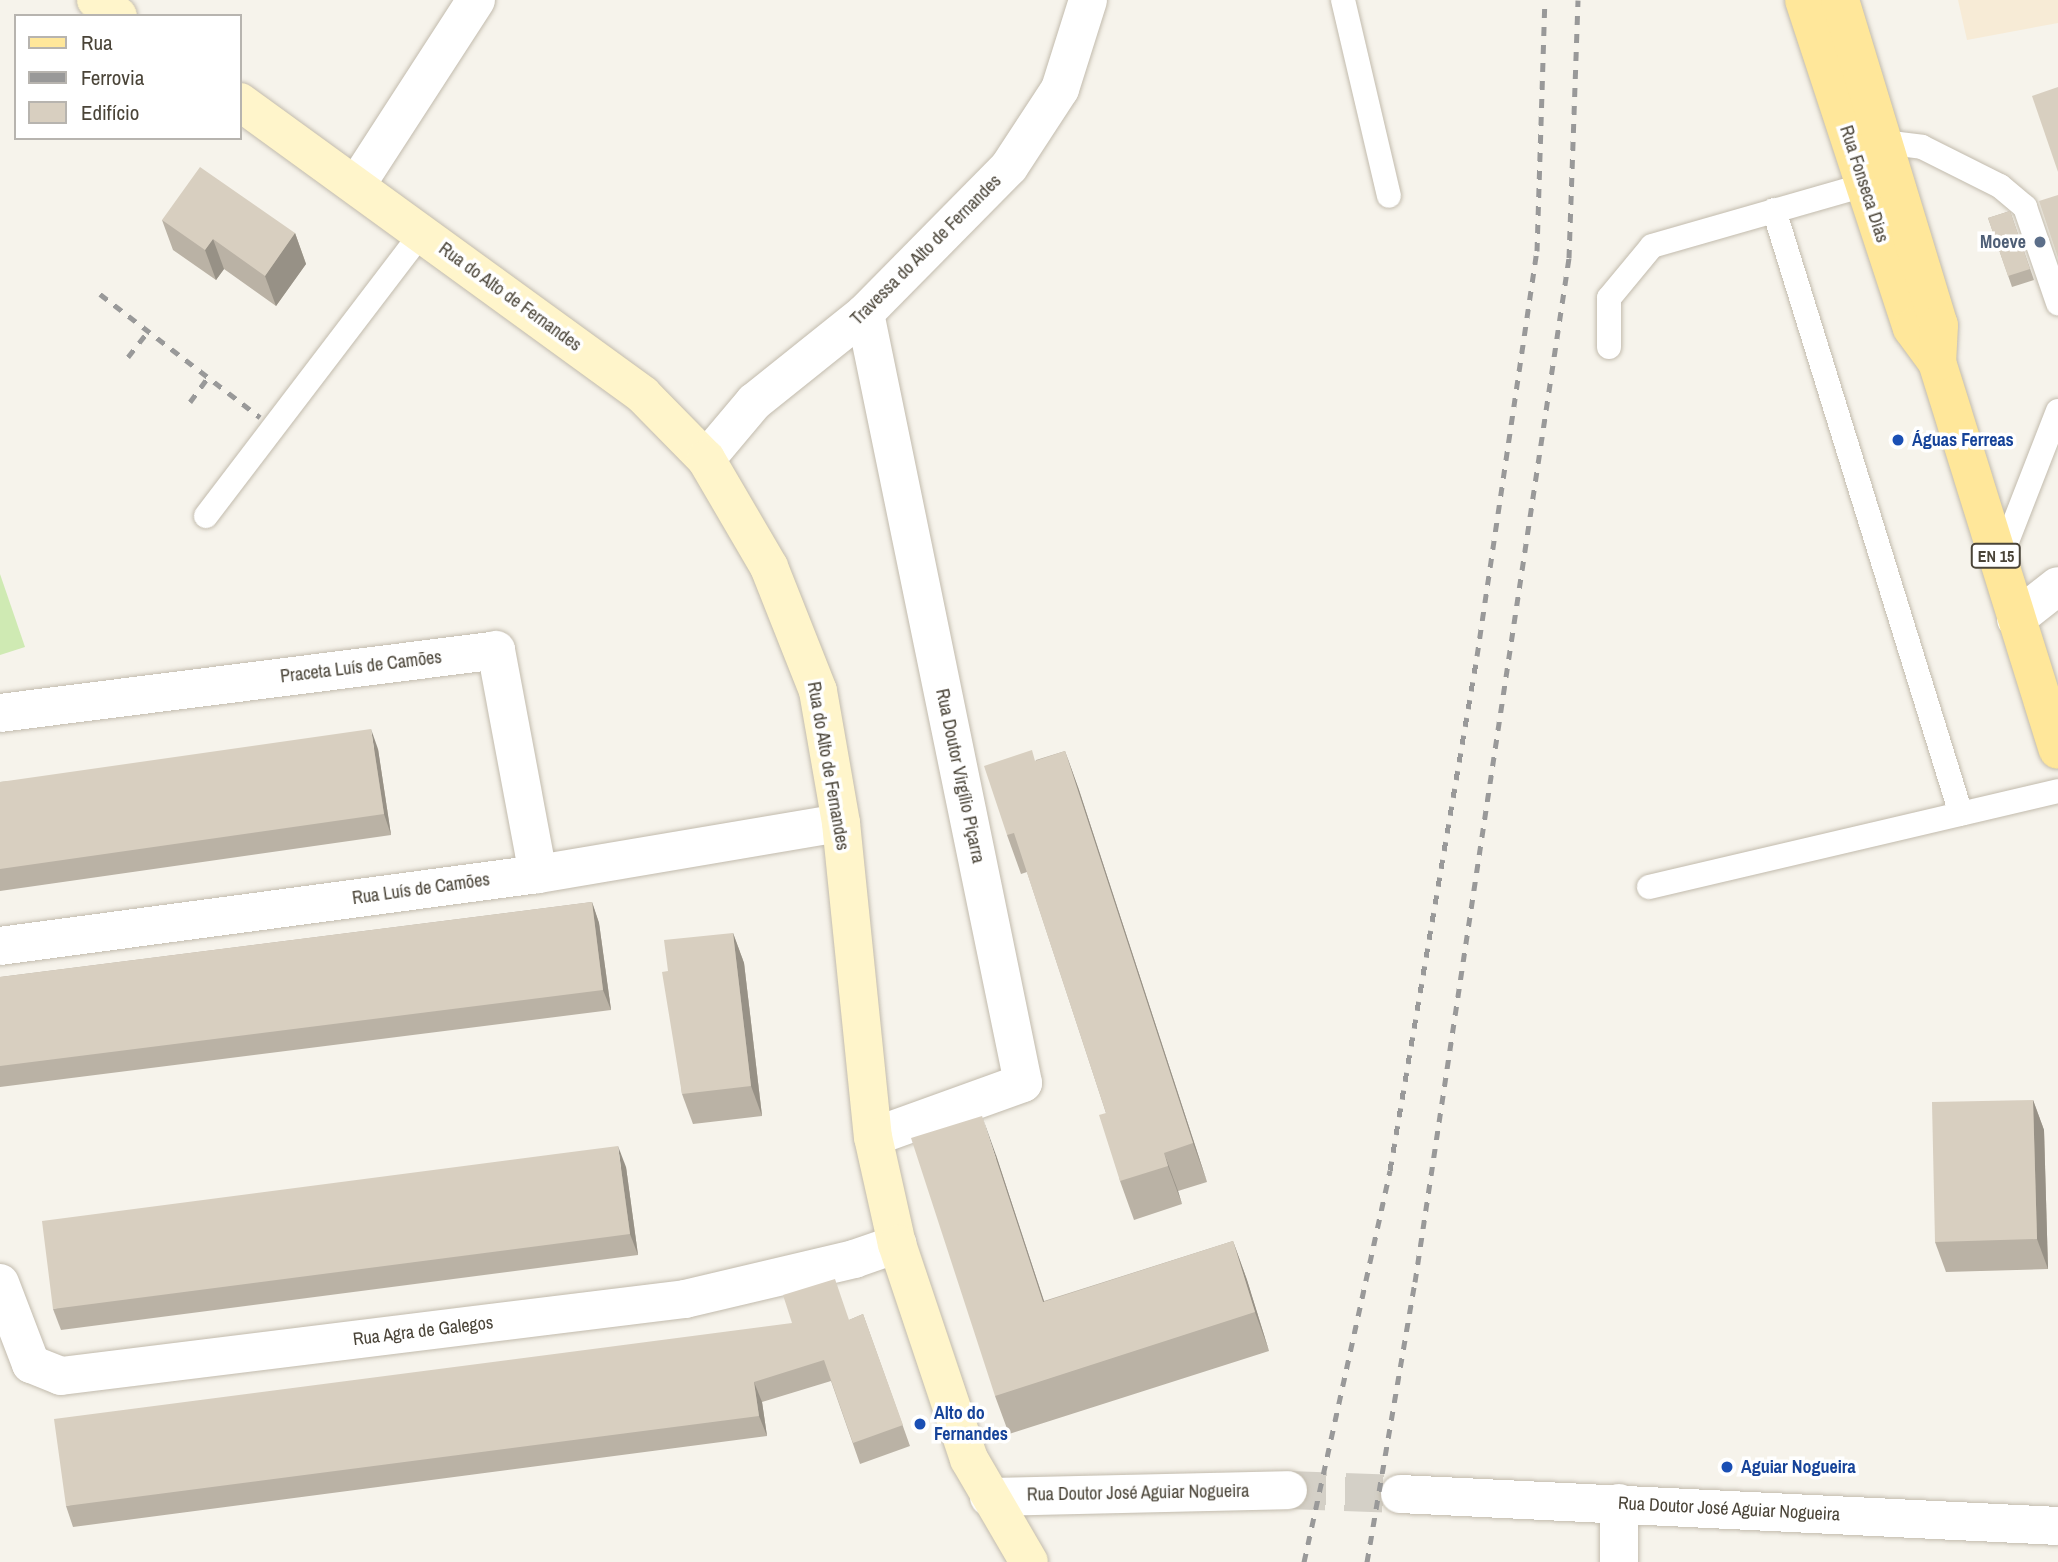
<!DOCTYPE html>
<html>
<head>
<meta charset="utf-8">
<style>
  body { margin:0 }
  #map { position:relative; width:2058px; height:1562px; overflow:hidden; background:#f6f3eb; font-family:"Archivo Narrow",sans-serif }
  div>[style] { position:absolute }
  .commercial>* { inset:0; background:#f7ebd6 }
  .green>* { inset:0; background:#cfeab3 }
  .street-tunnel>* { height:38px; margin-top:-19px; transform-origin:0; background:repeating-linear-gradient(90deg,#d4d0c7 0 38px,transparent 0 57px) }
  .roads { filter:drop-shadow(0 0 2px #c2bbad) drop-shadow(0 0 2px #c2bbad) }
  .lane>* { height:24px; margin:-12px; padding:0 12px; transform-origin:12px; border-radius:12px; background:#fff }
  .street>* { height:38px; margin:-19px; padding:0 19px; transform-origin:19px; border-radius:19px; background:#fff }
  .secondary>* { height:38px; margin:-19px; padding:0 19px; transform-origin:19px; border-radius:19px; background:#fff5cb }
  .primary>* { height:38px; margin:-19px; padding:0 19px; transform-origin:19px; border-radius:19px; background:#ffe79a }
  .rail>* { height:5px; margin-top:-2.5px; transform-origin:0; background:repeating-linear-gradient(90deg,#999 0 9px,transparent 0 18px) }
  .wall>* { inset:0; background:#bab2a5 }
  .shaded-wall>* { inset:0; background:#979186 }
  .building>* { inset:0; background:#d8cfc0 }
  .dots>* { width:19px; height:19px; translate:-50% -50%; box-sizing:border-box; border:4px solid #fff; border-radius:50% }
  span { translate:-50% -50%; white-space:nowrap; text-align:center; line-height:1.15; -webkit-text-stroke:7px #fff; paint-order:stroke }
  .shield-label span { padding:2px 5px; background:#fff; border:2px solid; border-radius:5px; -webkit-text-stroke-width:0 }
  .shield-label { font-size:16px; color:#4a4438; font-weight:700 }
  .street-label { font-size:18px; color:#4a4438 }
  .service-label { font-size:18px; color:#4e5e75; font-weight:700 }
  .right { translate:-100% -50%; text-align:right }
  .transit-label { font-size:18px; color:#164399; font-weight:700 }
  .left { translate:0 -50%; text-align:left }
  .legend { position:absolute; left:14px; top:14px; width:228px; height:126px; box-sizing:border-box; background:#fff; border:2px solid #b7b4af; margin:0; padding:9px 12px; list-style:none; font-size:21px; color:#4a4438 }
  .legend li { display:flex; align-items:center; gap:14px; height:35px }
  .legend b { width:35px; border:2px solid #b7b4af }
</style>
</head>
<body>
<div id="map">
  <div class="commercial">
    <i style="clip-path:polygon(1958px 0,2058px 0,2058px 23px,1967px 40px)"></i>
  </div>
  <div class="green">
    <i style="clip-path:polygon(0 574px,25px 647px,0 655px)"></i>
  </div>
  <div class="street-tunnel">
    <i style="left:1288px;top:1490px;width:112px;rotate:2deg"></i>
  </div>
  <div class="roads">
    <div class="lane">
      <i style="left:1343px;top:0;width:201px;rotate:76.8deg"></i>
      <i style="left:1874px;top:150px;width:12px;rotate:-42deg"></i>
      <i style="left:1883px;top:142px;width:39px;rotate:7deg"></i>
      <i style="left:1922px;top:147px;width:87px;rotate:26.6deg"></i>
      <i style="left:2000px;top:186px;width:33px;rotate:40deg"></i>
      <i style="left:2025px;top:207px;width:102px;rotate:71deg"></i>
      <i style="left:1774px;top:210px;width:632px;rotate:72.8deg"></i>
      <i style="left:1609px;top:347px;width:49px;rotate:-90deg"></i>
      <i style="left:1609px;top:298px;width:67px;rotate:-50.4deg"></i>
      <i style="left:1652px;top:246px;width:222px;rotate:-16deg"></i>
      <i style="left:206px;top:516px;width:357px;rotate:-52.7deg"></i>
      <i style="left:1999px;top:562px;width:162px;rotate:-68.7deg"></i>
      <i style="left:1649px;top:887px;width:420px;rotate:-13.2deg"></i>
    </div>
    <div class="street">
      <i style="left:357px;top:184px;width:219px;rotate:-57.1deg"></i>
      <i style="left:865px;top:313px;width:786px;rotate:78.4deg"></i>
      <i style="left:1023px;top:1083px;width:159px;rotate:160.2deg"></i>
      <i style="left:706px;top:459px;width:75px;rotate:-49.9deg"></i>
      <i style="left:754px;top:402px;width:142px;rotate:-38.7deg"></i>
      <i style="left:865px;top:313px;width:205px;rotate:-45.4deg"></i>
      <i style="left:1009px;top:167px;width:93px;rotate:-56.8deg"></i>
      <i style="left:1060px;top:89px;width:93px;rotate:-72.5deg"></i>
      <i style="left:2016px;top:619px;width:53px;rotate:-38.2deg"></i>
      <i style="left:0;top:713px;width:500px;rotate:-7.2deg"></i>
      <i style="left:496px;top:650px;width:228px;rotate:79.4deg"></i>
      <i style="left:0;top:946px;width:543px;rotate:-7.62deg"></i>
      <i style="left:538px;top:874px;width:307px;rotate:-9.6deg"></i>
      <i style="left:0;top:1283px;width:87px;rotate:69.1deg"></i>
      <i style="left:31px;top:1364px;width:32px;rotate:22deg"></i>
      <i style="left:61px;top:1376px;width:629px;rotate:-7.03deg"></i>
      <i style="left:685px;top:1299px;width:174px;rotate:-13.3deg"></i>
      <i style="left:854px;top:1259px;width:46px;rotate:-19.2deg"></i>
      <i style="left:1400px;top:1494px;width:659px;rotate:2.78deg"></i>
      <i style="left:989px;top:1497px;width:299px;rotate:-1.3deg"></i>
      <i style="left:1619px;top:1503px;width:59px;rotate:90deg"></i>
    </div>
    <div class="secondary">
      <i style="left:96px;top:0;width:27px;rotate:36deg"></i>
      <i style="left:240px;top:102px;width:498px;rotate:36deg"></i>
      <i style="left:643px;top:395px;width:90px;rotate:45.5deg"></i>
      <i style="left:706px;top:459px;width:125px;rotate:59.7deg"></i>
      <i style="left:769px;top:567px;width:133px;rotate:68.4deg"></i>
      <i style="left:818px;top:691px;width:134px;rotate:80.1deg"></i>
      <i style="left:841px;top:823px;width:316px;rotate:84.2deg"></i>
      <i style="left:873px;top:1137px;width:110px;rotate:77.4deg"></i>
      <i style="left:897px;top:1244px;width:227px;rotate:71.5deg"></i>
      <i style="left:969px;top:1459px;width:119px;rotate:59.8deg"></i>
    </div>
    <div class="primary">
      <i style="left:1804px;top:0;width:345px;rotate:71.8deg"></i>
      <i style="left:1912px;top:328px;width:42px;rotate:53.7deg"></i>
      <i style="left:1937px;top:362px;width:406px;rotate:72.7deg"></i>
      <i style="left:1840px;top:0;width:340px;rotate:73.1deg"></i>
      <i style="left:1939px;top:325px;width:37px;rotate:93deg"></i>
    </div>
  </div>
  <div class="rail">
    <i style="left:100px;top:294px;width:202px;rotate:37.6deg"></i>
    <i style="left:128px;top:357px;width:33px;rotate:-52deg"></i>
    <i style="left:190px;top:402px;width:31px;rotate:-54deg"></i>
    <i style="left:1304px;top:1562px;width:401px;rotate:-77.6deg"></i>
    <i style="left:1390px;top:1170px;width:521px;rotate:-80.39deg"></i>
    <i style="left:1477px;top:656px;width:409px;rotate:-81.6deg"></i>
    <i style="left:1537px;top:251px;width:251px;rotate:-88.2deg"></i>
    <i style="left:1367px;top:1562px;width:284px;rotate:-80.3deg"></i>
    <i style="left:1415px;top:1282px;width:1036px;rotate:-81.45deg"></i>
    <i style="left:1569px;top:258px;width:258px;rotate:-88deg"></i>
  </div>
  <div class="wall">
    <i style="clip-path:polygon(2010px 211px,2034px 280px,2012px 287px,1988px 218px)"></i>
    <i style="clip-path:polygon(162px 220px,295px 233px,306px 264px,276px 306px,224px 269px,216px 280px,173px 250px)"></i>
    <i style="clip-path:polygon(378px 749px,391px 835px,0 891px,0 782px)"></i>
    <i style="clip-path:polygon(1065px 751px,1079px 790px,1207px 1182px,1178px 1191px,1182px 1204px,1134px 1220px,1120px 1181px,1106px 1113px,1027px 872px,1021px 874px,1007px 835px,1036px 760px)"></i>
    <i style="clip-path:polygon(592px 902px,599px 923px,611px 1010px,0 1087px,0 977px)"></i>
    <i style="clip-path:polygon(733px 933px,744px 963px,762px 1116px,693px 1124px,682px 1094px,668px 971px)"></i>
    <i style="clip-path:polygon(2033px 1100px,2044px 1130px,2048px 1269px,1946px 1272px,1935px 1242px)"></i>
    <i style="clip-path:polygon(996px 1155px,1044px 1301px,1233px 1241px,1247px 1280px,1269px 1351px,1009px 1434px,995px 1396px)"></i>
    <i style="clip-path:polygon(626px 1167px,638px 1255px,61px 1330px,53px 1309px)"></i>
    <i style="clip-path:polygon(863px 1314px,910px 1446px,860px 1464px,831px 1381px,762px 1402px,767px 1436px,73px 1527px,66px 1506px,849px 1320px)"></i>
  </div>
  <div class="shaded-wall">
    <i style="clip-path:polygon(295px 233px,306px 264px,276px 306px,265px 276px)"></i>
    <i style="clip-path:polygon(213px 239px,224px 269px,216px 280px,205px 250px)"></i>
    <i style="clip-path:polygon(371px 729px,378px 749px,391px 835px,384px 814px)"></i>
    <i style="clip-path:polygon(1065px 751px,1079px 790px,1207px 1182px,1193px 1143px)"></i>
    <i style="clip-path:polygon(592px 902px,599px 923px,611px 1010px,603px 990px)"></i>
    <i style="clip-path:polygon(733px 933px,744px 963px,762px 1116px,751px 1086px)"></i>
    <i style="clip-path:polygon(2033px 1100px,2044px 1130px,2048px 1269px,2037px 1239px)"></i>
    <i style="clip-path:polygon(982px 1116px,996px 1155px,1057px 1341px,1043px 1302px)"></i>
    <i style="clip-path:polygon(618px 1146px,626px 1167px,638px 1255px,630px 1234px)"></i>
    <i style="clip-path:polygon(1164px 1153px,1178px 1191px,1182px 1204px,1168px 1166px)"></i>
    <i style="clip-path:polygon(1233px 1241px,1247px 1280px,1269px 1351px,1255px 1312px)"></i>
    <i style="clip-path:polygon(754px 1382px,762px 1402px,767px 1436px,759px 1416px)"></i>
  </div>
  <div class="building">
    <i style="clip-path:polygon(2058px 87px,2058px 172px,2032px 96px)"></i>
    <i style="clip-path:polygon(200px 167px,295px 233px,265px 276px,213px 239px,205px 250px,162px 220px)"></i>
    <i style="clip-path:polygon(2058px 195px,2058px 258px,2039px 201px)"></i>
    <i style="clip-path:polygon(2010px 211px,2030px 269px,2008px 276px,1988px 218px)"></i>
    <i style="clip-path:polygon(371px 729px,384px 814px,0 869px,0 782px)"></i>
    <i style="clip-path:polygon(1032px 750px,1035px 761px,1065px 751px,1193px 1143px,1164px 1153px,1168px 1166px,1120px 1181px,1099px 1115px,1106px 1113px,1014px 833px,1007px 835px,984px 766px)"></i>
    <i style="clip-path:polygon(592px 902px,603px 990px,0 1066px,0 977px)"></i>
    <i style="clip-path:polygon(733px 933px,751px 1086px,682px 1094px,662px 972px,668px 971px,664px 940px)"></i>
    <i style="clip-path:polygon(2033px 1100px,2037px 1239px,1935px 1242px,1932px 1102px)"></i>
    <i style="clip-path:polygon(982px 1116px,1043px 1302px,1233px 1241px,1255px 1312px,995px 1396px,911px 1138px)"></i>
    <i style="clip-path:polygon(618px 1146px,630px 1234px,53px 1309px,42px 1221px)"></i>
    <i style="clip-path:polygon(835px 1279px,849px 1320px,863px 1314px,903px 1425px,853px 1443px,824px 1360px,754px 1382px,759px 1416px,66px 1506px,54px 1419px,792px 1323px,783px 1295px)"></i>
  </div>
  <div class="dots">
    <i style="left:2040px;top:242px;background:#5c6f8a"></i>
    <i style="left:1898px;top:440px;background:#1a4fb4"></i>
    <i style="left:920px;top:1424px;background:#1a4fb4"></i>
    <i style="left:1727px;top:1467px;background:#1a4fb4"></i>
  </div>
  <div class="shield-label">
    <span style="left:1996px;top:556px">EN 15</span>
  </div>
  <div class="street-label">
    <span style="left:1864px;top:184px;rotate:72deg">Rua Fonseca Dias</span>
    <span style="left:926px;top:250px;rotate:-45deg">Travessa do Alto de Fernandes</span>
    <span style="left:510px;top:297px;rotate:36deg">Rua do Alto de Fernandes</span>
    <span style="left:361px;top:667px;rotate:-7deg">Praceta Luís de Camões</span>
    <span style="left:828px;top:766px;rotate:80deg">Rua do Alto de Fernandes</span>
    <span style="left:960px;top:776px;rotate:78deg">Rua Doutor Virgílio Piçarra</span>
    <span style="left:421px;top:889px;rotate:-8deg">Rua Luís de Camões</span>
    <span style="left:423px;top:1331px;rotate:-7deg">Rua Agra de Galegos</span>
    <span style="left:1138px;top:1493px;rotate:-1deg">Rua Doutor José Aguiar Nogueira</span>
    <span style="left:1729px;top:1509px;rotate:3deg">Rua Doutor José Aguiar Nogueira</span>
  </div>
  <div class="service-label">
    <span class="right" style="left:2026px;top:242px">Moeve</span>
  </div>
  <div class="transit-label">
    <span class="left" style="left:1912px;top:440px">Águas Ferreas</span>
    <span class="left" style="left:934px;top:1424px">Alto do<br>Fernandes</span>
    <span class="left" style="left:1741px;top:1467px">Aguiar Nogueira</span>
  </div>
  <ul class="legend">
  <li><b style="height:9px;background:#ffe79a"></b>Rua</li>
  <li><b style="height:9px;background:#999"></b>Ferrovia</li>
  <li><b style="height:19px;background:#d8cfc0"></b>Edifício</li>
  </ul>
</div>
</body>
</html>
